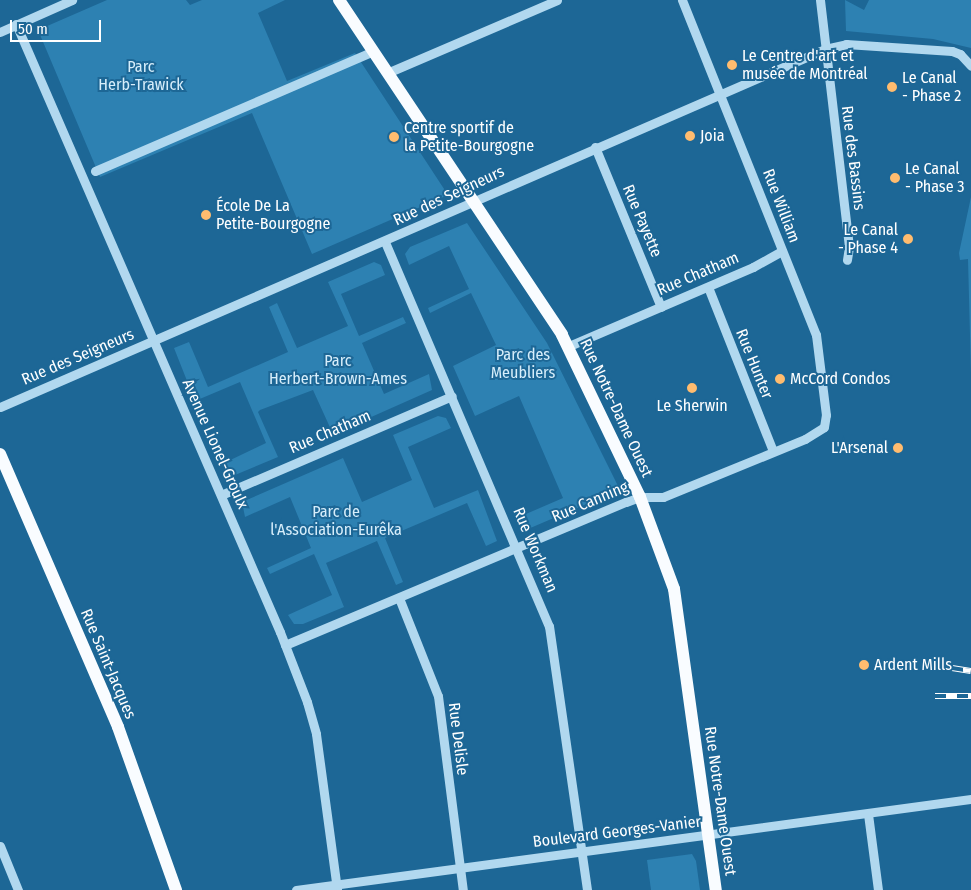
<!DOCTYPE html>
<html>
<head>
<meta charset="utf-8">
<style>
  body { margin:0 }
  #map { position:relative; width:971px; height:890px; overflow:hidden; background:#1d6796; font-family:"Fira Sans Condensed",sans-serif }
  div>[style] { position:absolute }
  .green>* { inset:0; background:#2d81b2 }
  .minor>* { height:9px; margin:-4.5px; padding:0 4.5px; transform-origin:4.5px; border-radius:4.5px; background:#b1d8ef }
  .major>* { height:12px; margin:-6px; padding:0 6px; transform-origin:6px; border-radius:6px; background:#f9fcff }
  .rail>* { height:5.5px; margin-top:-2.75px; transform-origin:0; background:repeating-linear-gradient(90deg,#1d6796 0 11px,#fff 0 22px); box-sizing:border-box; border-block:1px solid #fff }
  .dots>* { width:14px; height:14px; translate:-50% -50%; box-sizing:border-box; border:2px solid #1d6796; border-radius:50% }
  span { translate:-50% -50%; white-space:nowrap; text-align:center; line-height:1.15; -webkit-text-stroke:4px #1d6796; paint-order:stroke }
  .poi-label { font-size:16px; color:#fff }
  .left { translate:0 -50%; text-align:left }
  .right { translate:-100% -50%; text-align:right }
  .park-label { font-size:16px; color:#d7eefb }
  .street-label { font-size:16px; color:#fff }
  .scale { position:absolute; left:10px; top:20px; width:91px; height:22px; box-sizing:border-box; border:2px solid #fff; border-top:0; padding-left:6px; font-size:15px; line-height:18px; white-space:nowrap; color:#fff; -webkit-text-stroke:4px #1d6796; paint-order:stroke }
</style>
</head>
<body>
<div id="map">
  <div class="green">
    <i style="clip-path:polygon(107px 0,186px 0,190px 5px,202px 0,285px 0,258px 13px,287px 81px,355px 53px,448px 195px,312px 254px,252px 113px,100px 177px,38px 30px)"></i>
    <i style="clip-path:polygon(845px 0,864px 10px,869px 0,971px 0,971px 48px,933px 39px,846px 31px)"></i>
    <i style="clip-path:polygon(971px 197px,971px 374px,968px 259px,960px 260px,959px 253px)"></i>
    <i style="clip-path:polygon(467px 223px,547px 343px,618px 486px,612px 493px,528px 529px,523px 526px,519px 517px,563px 498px,519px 396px,475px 416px,453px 366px,496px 345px,471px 293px,430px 313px,428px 308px,469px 289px,449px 246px,409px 265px,405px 254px,410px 247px)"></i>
    <i style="clip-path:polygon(374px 262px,381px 265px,385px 275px,341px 294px,359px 336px,403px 317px,406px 323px,362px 343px,384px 394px,429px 374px,432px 390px,333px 434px,313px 390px,260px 410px,258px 412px,278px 457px,235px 475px,228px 475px,222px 464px,266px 443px,240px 382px,195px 401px,174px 348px,189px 342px,208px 387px,288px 352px,269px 307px,277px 303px,297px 348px,348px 326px,328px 282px)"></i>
    <i style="clip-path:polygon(438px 416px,446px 418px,451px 428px,408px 447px,434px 508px,478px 490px,497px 541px,486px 546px,467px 503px,385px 538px,403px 582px,396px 585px,377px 541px,326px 563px,344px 607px,303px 624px,294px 624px,288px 615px,332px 595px,314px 554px,270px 574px,267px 568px,311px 548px,290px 497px,245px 517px,242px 502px,343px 458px,362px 502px,412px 480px,393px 435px)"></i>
    <i style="clip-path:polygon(692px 854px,696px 861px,700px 890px,651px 890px,647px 860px)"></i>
  </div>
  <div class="minor">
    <i style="left:820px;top:0;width:249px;rotate:83.3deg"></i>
    <i style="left:849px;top:247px;width:13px;rotate:99deg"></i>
    <i style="left:16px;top:24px;width:663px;rotate:66.53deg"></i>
    <i style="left:280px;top:632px;width:75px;rotate:68.9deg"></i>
    <i style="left:307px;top:702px;width:33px;rotate:74deg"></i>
    <i style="left:316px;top:734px;width:157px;rotate:82.3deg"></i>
    <i style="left:0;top:32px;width:79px;rotate:-24deg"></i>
    <i style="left:387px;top:73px;width:185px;rotate:-23.2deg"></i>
    <i style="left:595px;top:147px;width:173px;rotate:67.6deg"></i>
    <i style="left:95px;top:171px;width:303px;rotate:-23.3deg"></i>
    <i style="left:385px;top:242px;width:418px;rotate:66.9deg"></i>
    <i style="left:549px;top:626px;width:267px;rotate:81.8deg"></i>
    <i style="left:708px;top:287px;width:176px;rotate:68.4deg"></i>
    <i style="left:569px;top:346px;width:200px;rotate:-23.2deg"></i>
    <i style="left:753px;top:267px;width:33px;rotate:-29deg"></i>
    <i style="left:0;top:407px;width:899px;rotate:-23.46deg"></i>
    <i style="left:825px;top:49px;width:22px;rotate:-13deg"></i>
    <i style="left:846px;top:44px;width:106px;rotate:3.8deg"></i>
    <i style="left:952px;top:51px;width:9px;rotate:21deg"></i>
    <i style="left:960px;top:54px;width:16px;rotate:47deg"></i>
    <i style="left:221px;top:495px;width:251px;rotate:-23.2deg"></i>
    <i style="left:399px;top:598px;width:105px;rotate:68.3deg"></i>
    <i style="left:438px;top:696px;width:196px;rotate:82.7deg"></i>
    <i style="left:285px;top:645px;width:370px;rotate:-22.8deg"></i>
    <i style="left:626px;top:502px;width:15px;rotate:-20deg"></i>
    <i style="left:640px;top:497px;width:23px"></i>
    <i style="left:663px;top:497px;width:153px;rotate:-22.2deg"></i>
    <i style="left:805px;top:439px;width:22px;rotate:-32deg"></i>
    <i style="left:824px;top:427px;width:12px;rotate:-81deg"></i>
    <i style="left:826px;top:415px;width:81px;rotate:-97.1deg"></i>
    <i style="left:816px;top:335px;width:361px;rotate:-111.8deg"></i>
    <i style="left:868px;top:814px;width:77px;rotate:82.5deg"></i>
    <i style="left:0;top:846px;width:48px;rotate:67.8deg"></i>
    <i style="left:296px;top:890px;width:681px;rotate:-7.68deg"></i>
  </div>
  <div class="major">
    <i style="left:339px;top:0;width:402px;rotate:56.3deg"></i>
    <i style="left:562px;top:335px;width:180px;rotate:64.3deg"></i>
    <i style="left:640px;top:497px;width:98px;rotate:69.7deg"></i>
    <i style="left:674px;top:589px;width:304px;rotate:82.1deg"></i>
    <i style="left:0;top:454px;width:297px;rotate:66.6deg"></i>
    <i style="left:118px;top:727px;width:173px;rotate:70.4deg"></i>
  </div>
  <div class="rail">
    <i style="left:952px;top:668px;width:19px;rotate:9deg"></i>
    <i style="left:935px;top:696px;width:36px"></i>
  </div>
  <div class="dots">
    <i style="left:732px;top:65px;background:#ffbc6f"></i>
    <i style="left:892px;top:87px;background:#ffbc6f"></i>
    <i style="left:690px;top:136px;background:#ffbc6f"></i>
    <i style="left:394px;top:137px;background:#ffbc6f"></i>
    <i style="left:895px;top:178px;background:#ffbc6f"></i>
    <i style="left:206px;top:215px;background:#ffbc6f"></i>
    <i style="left:908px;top:239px;background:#ffbc6f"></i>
    <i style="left:780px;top:379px;background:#ffbc6f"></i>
    <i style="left:692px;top:388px;background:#ffbc6f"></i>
    <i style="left:898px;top:448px;background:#ffbc6f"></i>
    <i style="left:864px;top:665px;background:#ffbc6f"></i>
  </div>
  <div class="poi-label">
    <span class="left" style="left:742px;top:65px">Le Centre d'art et<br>musée de Montréal</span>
    <span class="left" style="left:902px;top:87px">Le Canal<br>- Phase 2</span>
    <span class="left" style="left:404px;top:137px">Centre sportif de<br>la Petite-Bourgogne</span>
    <span class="left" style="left:700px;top:136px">Joia</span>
    <span class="left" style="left:905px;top:178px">Le Canal<br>- Phase 3</span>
    <span class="left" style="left:216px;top:215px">École De La<br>Petite-Bourgogne</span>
    <span class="right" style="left:898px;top:239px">Le Canal<br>- Phase 4</span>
    <span class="left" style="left:790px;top:379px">McCord Condos</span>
    <span style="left:692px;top:406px">Le Sherwin</span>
    <span class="right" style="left:888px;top:448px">L'Arsenal</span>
    <span class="left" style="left:874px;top:665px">Ardent Mills</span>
  </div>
  <div class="park-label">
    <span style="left:141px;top:76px">Parc<br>Herb-Trawick</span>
    <span style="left:523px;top:364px">Parc des<br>Meubliers</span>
    <span style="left:338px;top:370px">Parc<br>Herbert-Brown-Ames</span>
    <span style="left:336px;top:521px">Parc de<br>l'Association-Eurêka</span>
  </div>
  <div class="street-label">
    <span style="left:853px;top:158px;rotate:83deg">Rue des Bassins</span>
    <span style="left:449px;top:196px;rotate:-25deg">Rue des Seigneurs</span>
    <span style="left:781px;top:206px;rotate:69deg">Rue William</span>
    <span style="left:642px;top:221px;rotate:67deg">Rue Payette</span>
    <span style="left:698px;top:274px;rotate:-23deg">Rue Chatham</span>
    <span style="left:78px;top:357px;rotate:-23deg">Rue des Seigneurs</span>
    <span style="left:754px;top:364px;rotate:68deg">Rue Hunter</span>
    <span style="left:616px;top:408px;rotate:65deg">Rue Notre-Dame Ouest</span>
    <span style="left:330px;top:432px;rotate:-23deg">Rue Chatham</span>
    <span style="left:215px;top:444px;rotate:66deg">Avenue Lionel-Groulx</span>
    <span style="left:590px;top:502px;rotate:-23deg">Rue Canning</span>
    <span style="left:535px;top:550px;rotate:67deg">Rue Workman</span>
    <span style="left:108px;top:664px;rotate:67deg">Rue Saint-Jacques</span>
    <span style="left:458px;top:739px;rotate:83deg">Rue Delisle</span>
    <span style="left:720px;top:801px;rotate:82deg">Rue Notre-Dame Ouest</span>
    <span style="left:617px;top:832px;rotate:-7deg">Boulevard Georges-Vanier</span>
  </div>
  <div class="scale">50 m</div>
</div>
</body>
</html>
